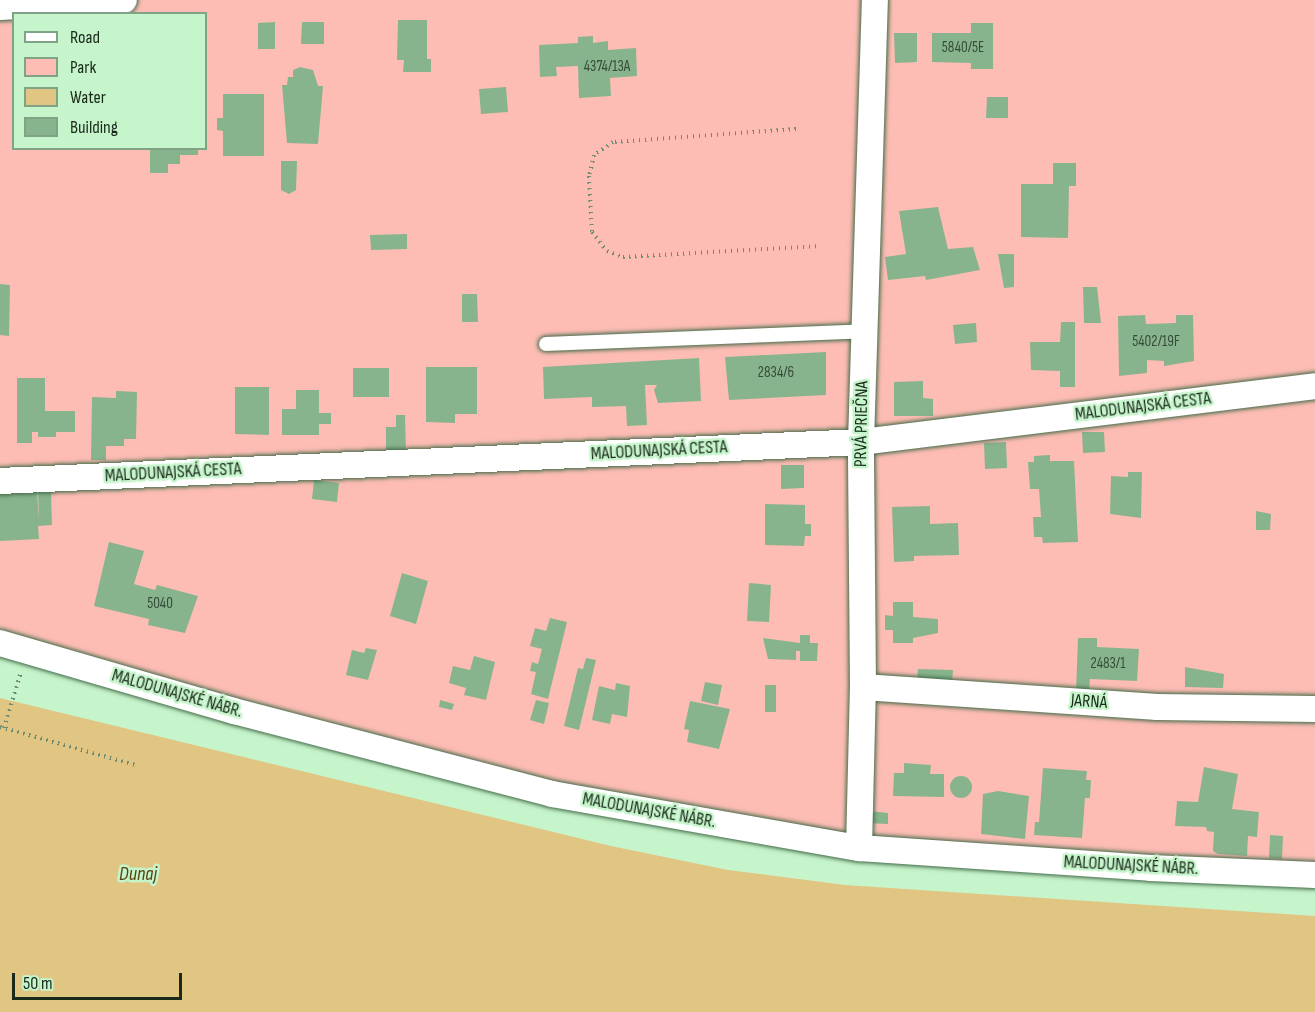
<!DOCTYPE html>
<html>
<head>
<meta charset="utf-8">
<style>
  body { margin:0 }
  #map { position:relative; width:1315px; height:1012px; overflow:hidden; background:#c6f4cb; font-family:"Sofia Sans Condensed",sans-serif }
  div>[style] { position:absolute }
  .green>* { inset:0; background:#fdbdb5 }
  .water>* { inset:0; background:#e1c583 }
  .building>* { inset:0; background:#88b48d }
  .round { border-radius:50% }
  .path>* { height:4px; margin-top:-2px; transform-origin:0; background:repeating-linear-gradient(90deg,#6c8b70 0 1.5px,transparent 0 6px) }
  .roads { filter:drop-shadow(0 0 2px #446c49) drop-shadow(0 0 2px #446c49) }
  .lane>* { height:14px; margin:-7px; padding:0 7px; transform-origin:7px; border-radius:7px; background:#fff }
  .street>* { height:26px; margin:-13px; padding:0 13px; transform-origin:13px; border-radius:13px; background:#fff }
  span { translate:-50% -50%; white-space:nowrap; text-align:center; line-height:1.15; -webkit-text-stroke:5px #c6f4cb; paint-order:stroke }
  .number-label { font-size:15px; color:#354c38 }
  .number-label span { -webkit-text-stroke-width:0 }
  .street-label { font-size:18px; color:#192a1b }
  .water-label { font-size:20px; color:#584410; font-style:italic }
  .legend { position:absolute; left:12px; top:12px; width:195px; height:138px; box-sizing:border-box; background:#c6f4cb; border:2px solid #81a385; margin:0; padding:8px 10px; list-style:none; font-size:18px; color:#192a1b }
  .legend li { display:flex; align-items:center; gap:12px; height:30px }
  .legend b { width:30px; border:2px solid #81a385 }
  .scale { position:absolute; left:12px; top:973px; width:170px; height:27px; box-sizing:border-box; border:3px solid #192a1b; border-top:0; padding-left:8px; font-size:18px; line-height:21px; white-space:nowrap; color:#192a1b; -webkit-text-stroke:4px #c6f4cb; paint-order:stroke }
</style>
</head>
<body>
<div id="map">
  <div class="green">
    <i style="clip-path:polygon(evenodd,0 0,1315px 0,1315px 866px,858px 839px,617px 799px,237px 704px,0 633px,0 0,14px 14px,206px 14px,206px 148px,14px 148px,14px 14px)"></i>
  </div>
  <div class="water">
    <i style="clip-path:polygon(0 698px,611px 846px,728px 870px,845px 885px,1315px 916px,1315px 1012px,0 1012px)"></i>
  </div>
  <div class="building">
    <i style="clip-path:polygon(398px 20px,427px 20px,427px 59px,431px 59px,431px 72px,403px 72px,404px 60px,397px 60px)"></i>
    <i style="clip-path:polygon(275px 22px,275px 49px,258px 49px,258px 23px)"></i>
    <i style="clip-path:polygon(302px 22px,324px 22px,324px 44px,301px 44px)"></i>
    <i style="clip-path:polygon(971px 23px,993px 23px,993px 69px,971px 69px,971px 63px,932px 62px,932px 33px,971px 33px)"></i>
    <i style="clip-path:polygon(894px 33px,917px 33px,917px 62px,895px 63px)"></i>
    <i style="clip-path:polygon(593px 36px,593px 43px,608px 41px,608px 50px,636px 48px,637px 76px,610px 78px,611px 96px,579px 98px,578px 66px,556px 67px,557px 76px,540px 77px,539px 45px,578px 43px,578px 37px)"></i>
    <i style="clip-path:polygon(300px 67px,313px 70px,318px 86px,323px 86px,318px 144px,287px 143px,282px 85px,287px 85px,288px 77px,293px 77px,293px 70px)"></i>
    <i style="clip-path:polygon(506px 87px,508px 112px,481px 114px,479px 89px)"></i>
    <i style="clip-path:polygon(223px 94px,264px 94px,264px 156px,223px 156px,223px 131px,217px 130px,217px 118px,223px 118px)"></i>
    <i style="clip-path:polygon(987px 97px,1008px 97px,1008px 118px,986px 118px)"></i>
    <i style="clip-path:polygon(150px 148px,198px 148px,198px 155px,180px 155px,180px 164px,168px 164px,168px 173px,150px 173px)"></i>
    <i style="clip-path:polygon(281px 161px,297px 161px,296px 190px,289px 194px,281px 190px)"></i>
    <i style="clip-path:polygon(1053px 163px,1076px 163px,1076px 186px,1069px 186px,1068px 238px,1021px 237px,1021px 184px,1053px 184px)"></i>
    <i style="clip-path:polygon(938px 207px,948px 249px,973px 247px,980px 270px,926px 280px,925px 276px,888px 280px,885px 257px,906px 254px,899px 211px)"></i>
    <i style="clip-path:polygon(407px 234px,407px 249px,371px 250px,370px 235px)"></i>
    <i style="clip-path:polygon(998px 254px,1014px 254px,1014px 287px,1004px 288px)"></i>
    <i style="clip-path:polygon(0 284px,10px 285px,9px 336px,0 335px)"></i>
    <i style="clip-path:polygon(1083px 287px,1097px 287px,1101px 323px,1084px 323px)"></i>
    <i style="clip-path:polygon(462px 294px,477px 294px,478px 322px,462px 322px)"></i>
    <i style="clip-path:polygon(1145px 315px,1146px 324px,1176px 323px,1176px 315px,1193px 315px,1194px 361px,1164px 366px,1164px 361px,1147px 360px,1147px 373px,1119px 376px,1118px 316px)"></i>
    <i style="clip-path:polygon(1061px 322px,1075px 322px,1075px 387px,1060px 387px,1060px 371px,1031px 370px,1030px 342px,1060px 342px)"></i>
    <i style="clip-path:polygon(976px 323px,977px 342px,955px 344px,953px 325px)"></i>
    <i style="clip-path:polygon(826px 352px,826px 395px,729px 400px,725px 357px)"></i>
    <i style="clip-path:polygon(699px 358px,701px 401px,658px 403px,654px 390px,657px 385px,645px 385px,647px 425px,627px 426px,626px 406px,592px 407px,592px 397px,544px 399px,543px 367px)"></i>
    <i style="clip-path:polygon(426px 367px,477px 367px,477px 414px,455px 414px,455px 423px,426px 422px)"></i>
    <i style="clip-path:polygon(353px 368px,389px 368px,389px 397px,353px 397px)"></i>
    <i style="clip-path:polygon(17px 378px,45px 378px,45px 411px,75px 411px,75px 432px,56px 432px,56px 437px,38px 437px,38px 432px,32px 432px,32px 443px,17px 443px)"></i>
    <i style="clip-path:polygon(923px 381px,923px 398px,933px 399px,933px 416px,894px 416px,894px 382px)"></i>
    <i style="clip-path:polygon(235px 387px,269px 387px,269px 435px,235px 434px)"></i>
    <i style="clip-path:polygon(296px 390px,319px 390px,319px 413px,331px 413px,331px 424px,319px 424px,319px 435px,282px 435px,282px 409px,296px 409px)"></i>
    <i style="clip-path:polygon(116px 391px,137px 392px,136px 439px,124px 439px,124px 446px,106px 446px,106px 460px,91px 460px,92px 397px,116px 398px)"></i>
    <i style="clip-path:polygon(396px 415px,405px 415px,406px 452px,386px 452px,386px 427px,396px 427px)"></i>
    <i style="clip-path:polygon(1082px 432px,1104px 432px,1105px 452px,1083px 453px)"></i>
    <i style="clip-path:polygon(1006px 442px,1007px 468px,985px 469px,984px 443px)"></i>
    <i style="clip-path:polygon(1050px 455px,1050px 461px,1074px 461px,1078px 542px,1043px 543px,1042px 537px,1034px 537px,1033px 517px,1041px 517px,1039px 489px,1030px 489px,1028px 462px,1034px 462px,1034px 456px)"></i>
    <i style="clip-path:polygon(781px 465px,804px 465px,804px 488px,781px 489px)"></i>
    <i style="clip-path:polygon(1128px 472px,1142px 472px,1141px 518px,1110px 514px,1111px 476px,1128px 477px)"></i>
    <i style="clip-path:polygon(314px 480px,339px 483px,337px 502px,312px 499px)"></i>
    <i style="clip-path:polygon(38px 491px,51px 491px,52px 525px,38px 526px,39px 539px,0 541px,0 494px,37px 492px,39px 521px)"></i>
    <i style="clip-path:polygon(765px 504px,805px 505px,805px 524px,811px 524px,811px 536px,805px 536px,804px 546px,765px 545px)"></i>
    <i style="clip-path:polygon(930px 506px,930px 524px,958px 523px,959px 555px,914px 556px,914px 561px,894px 562px,892px 507px)"></i>
    <i style="clip-path:polygon(1256px 511px,1271px 514px,1270px 530px,1256px 530px)"></i>
    <i style="clip-path:polygon(109px 542px,144px 551px,134px 584px,155px 590px,157px 585px,198px 596px,185px 633px,148px 625px,149px 619px,94px 606px)"></i>
    <i style="clip-path:polygon(402px 573px,428px 581px,416px 624px,390px 616px)"></i>
    <i style="clip-path:polygon(749px 583px,771px 585px,769px 622px,747px 621px)"></i>
    <i style="clip-path:polygon(893px 602px,913px 602px,913px 617px,938px 619px,938px 633px,913px 638px,913px 643px,893px 643px,893px 630px,885px 630px,885px 615px,893px 616px)"></i>
    <i style="clip-path:polygon(550px 618px,567px 622px,548px 699px,531px 694px,536px 672px,530px 671px,532px 662px,538px 664px,542px 649px,530px 646px,535px 628px,546px 631px)"></i>
    <i style="clip-path:polygon(800px 635px,810px 635px,810px 643px,818px 643px,817px 661px,800px 661px,800px 651px,796px 651px,796px 660px,768px 659px,763px 638px,800px 643px)"></i>
    <i style="clip-path:polygon(1078px 638px,1097px 638px,1097px 647px,1139px 649px,1137px 681px,1090px 679px,1089px 692px,1076px 692px)"></i>
    <i style="clip-path:polygon(366px 648px,377px 650px,368px 680px,346px 675px,352px 650px,364px 653px)"></i>
    <i style="clip-path:polygon(474px 656px,495px 662px,486px 700px,464px 695px,466px 688px,449px 683px,453px 666px,470px 670px)"></i>
    <i style="clip-path:polygon(586px 658px,596px 660px,579px 730px,564px 726px,578px 668px,583px 669px)"></i>
    <i style="clip-path:polygon(1185px 667px,1224px 674px,1223px 688px,1185px 687px)"></i>
    <i style="clip-path:polygon(918px 669px,953px 670px,952px 683px,917px 681px)"></i>
    <i style="clip-path:polygon(705px 682px,722px 685px,718px 705px,701px 701px)"></i>
    <i style="clip-path:polygon(616px 683px,630px 686px,627px 717px,612px 714px,610px 724px,592px 720px,599px 686px,615px 690px)"></i>
    <i style="clip-path:polygon(765px 685px,776px 685px,776px 712px,765px 712px)"></i>
    <i style="clip-path:polygon(440px 700px,454px 704px,452px 710px,439px 707px)"></i>
    <i style="clip-path:polygon(536px 700px,549px 703px,544px 724px,530px 720px)"></i>
    <i style="clip-path:polygon(690px 701px,730px 709px,719px 749px,687px 742px,689px 730px,684px 729px)"></i>
    <i style="clip-path:polygon(904px 763px,931px 765px,930px 774px,944px 774px,944px 797px,893px 796px,894px 773px,904px 773px)"></i>
    <i style="clip-path:polygon(1204px 767px,1238px 774px,1232px 809px,1259px 812px,1257px 837px,1248px 836px,1247px 856px,1218px 854px,1213px 851px,1214px 832px,1207px 831px,1206px 827px,1175px 826px,1177px 801px,1198px 802px)"></i>
    <i style="clip-path:polygon(1043px 768px,1087px 771px,1086px 780px,1091px 780px,1090px 798px,1085px 798px,1082px 838px,1034px 835px,1035px 822px,1039px 822px)"></i>
    <i class="round" style="left:950px;top:776px;width:22px;height:22px"></i>
    <i style="clip-path:polygon(998px 791px,1029px 796px,1025px 839px,981px 834px,983px 794px)"></i>
    <i style="clip-path:polygon(868px 811px,888px 813px,888px 824px,867px 823px)"></i>
    <i style="clip-path:polygon(1270px 835px,1283px 836px,1282px 859px,1269px 858px)"></i>
  </div>
  <div class="path">
    <i style="left:796px;top:129px;width:183px;rotate:175.9deg"></i>
    <i style="left:613px;top:142px;width:23px;rotate:146deg"></i>
    <i style="left:594px;top:155px;width:22px;rotate:103deg"></i>
    <i style="left:589px;top:176px;width:56px;rotate:86.9deg"></i>
    <i style="left:592px;top:232px;width:24px;rotate:52deg"></i>
    <i style="left:607px;top:251px;width:17px;rotate:21deg"></i>
    <i style="left:623px;top:257px;width:198px;rotate:-3.2deg"></i>
    <i style="left:0;top:727px;width:140px;rotate:15.7deg"></i>
    <i style="left:4px;top:728px;width:59px;rotate:-73.1deg"></i>
  </div>
  <div class="roads">
    <div class="lane">
      <i style="left:546px;top:344px;width:318px;rotate:-2.3deg"></i>
    </div>
    <div class="street">
      <i style="left:0;top:7px;width:124px;rotate:-3.2deg"></i>
      <i style="left:0;top:481px;width:862px;rotate:-2.59deg"></i>
      <i style="left:861px;top:442px;width:457px;rotate:-7deg"></i>
      <i style="left:0;top:643px;width:244px;rotate:16.2deg"></i>
      <i style="left:234px;top:711px;width:329px;rotate:14.6deg"></i>
      <i style="left:552px;top:794px;width:312px;rotate:10deg"></i>
      <i style="left:859px;top:848px;width:292px;rotate:3.9deg"></i>
      <i style="left:1150px;top:868px;width:165px;rotate:2.4deg"></i>
      <i style="left:863px;top:687px;width:295px;rotate:3.9deg"></i>
      <i style="left:1157px;top:707px;width:158px;rotate:0.7deg"></i>
      <i style="left:859px;top:848px;width:161px;rotate:-88.6deg"></i>
      <i style="left:863px;top:687px;width:245px;rotate:-90.5deg"></i>
      <i style="left:861px;top:442px;width:442px;rotate:-88.2deg"></i>
    </div>
  </div>
  <div class="number-label">
    <span style="left:963px;top:48px">5840/5E</span>
    <span style="left:607px;top:67px">4374/13A</span>
    <span style="left:1156px;top:342px">5402/19F</span>
    <span style="left:776px;top:373px">2834/6</span>
    <span style="left:160px;top:604px">5040</span>
    <span style="left:1108px;top:664px">2483/1</span>
  </div>
  <div class="street-label">
    <span style="left:1143px;top:407px;rotate:-7deg">MALODUNAJSKÁ CESTA</span>
    <span style="left:862px;top:424px;rotate:-89deg">PRVÁ PRIEČNA</span>
    <span style="left:659px;top:451px;rotate:-3deg">MALODUNAJSKÁ CESTA</span>
    <span style="left:173px;top:473px;rotate:-3deg">MALODUNAJSKÁ CESTA</span>
    <span style="left:177px;top:694px;rotate:16deg">MALODUNAJSKÉ NÁBR.</span>
    <span style="left:1089px;top:702px;rotate:4deg">JARNÁ</span>
    <span style="left:649px;top:811px;rotate:10deg">MALODUNAJSKÉ NÁBR.</span>
    <span style="left:1131px;top:866px;rotate:3deg">MALODUNAJSKÉ NÁBR.</span>
  </div>
  <div class="water-label">
    <span style="left:138px;top:874px">Dunaj</span>
  </div>
  <ul class="legend">
  <li><b style="height:8px;background:#fff"></b>Road</li>
  <li><b style="height:16px;background:#fdbdb5"></b>Park</li>
  <li><b style="height:16px;background:#e1c583"></b>Water</li>
  <li><b style="height:16px;background:#88b48d"></b>Building</li>
  </ul>
  <div class="scale">50 m</div>
</div>
</body>
</html>
